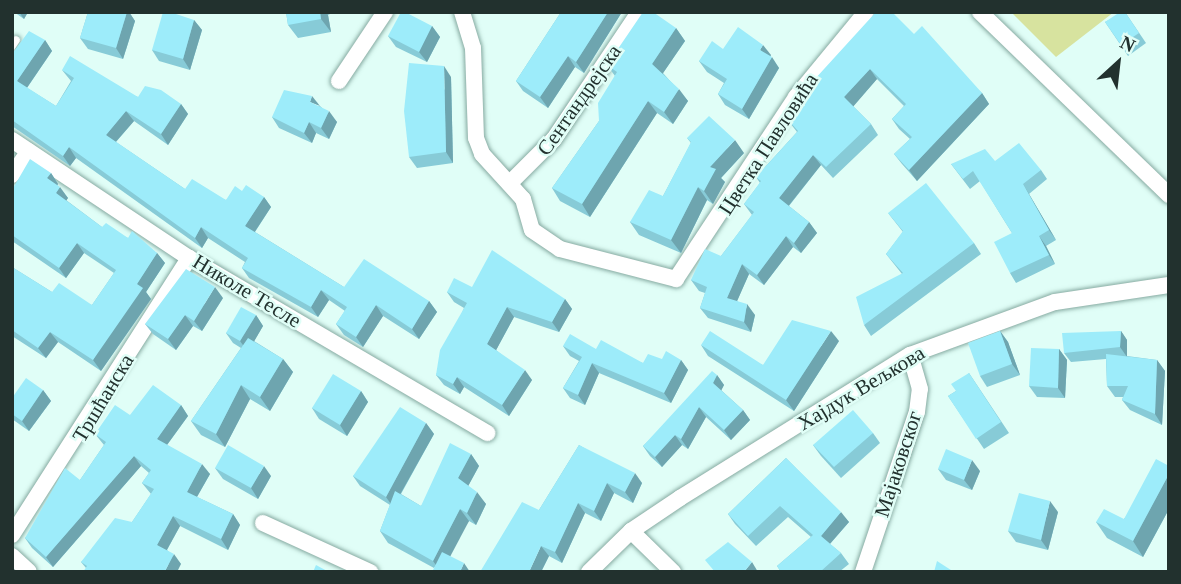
<!DOCTYPE html>
<html>
<head>
<meta charset="utf-8">
<style>
  body { margin:0 }
  #map { position:relative; width:1181px; height:584px; overflow:hidden; background:#e0fef7; font-family:Georgia,serif }
  div>[style] { position:absolute }
  .green>* { inset:0; background:#d7e39f }
  .roads { filter:drop-shadow(0 0 2px #86aaa1) drop-shadow(0 0 2px #86aaa1) }
  .lane>* { height:8px; margin:-4px; padding:0 4px; transform-origin:4px; border-radius:4px; background:#fff }
  .street>* { height:16px; margin:-8px; padding:0 8px; transform-origin:8px; border-radius:8px; background:#fff }
  .wall>* { inset:0; background:#87cbd7 }
  .shaded-wall>* { inset:0; background:#6ea5af }
  .building>* { inset:0; background:#9decfa }
  span { translate:-50% -50%; white-space:nowrap; text-align:center; line-height:1.15; -webkit-text-stroke:5px #e0fef7; paint-order:stroke }
  .street-label { font-size:21px; color:#22312e }
  .frame { position:absolute; inset:0; border:14px solid #22312e; pointer-events:none }
  .north { position:absolute; left:1083px; top:28px; width:70px; height:70px; -webkit-text-stroke:5px #e0fef7; paint-order:stroke; rotate:27deg; font-size:19px; font-weight:700; line-height:28px; text-align:center; color:#22312e }
  .north::after { content:''; display:block; margin:auto; width:24px; height:32px; background:#22312e; clip-path:polygon(50% 0,100% 100%,50% 72%,0 100%) }
</style>
</head>
<body>
<div id="map">
  <div class="green">
    <i style="clip-path:polygon(1011px 12px,1114px 12px,1056px 57px)"></i>
  </div>
  <div class="roads">
    <div class="lane">
      <i style="left:12px;top:46px;width:7px;rotate:-56deg"></i>
    </div>
    <div class="street">
      <i style="left:462px;top:12px;width:38px;rotate:73deg"></i>
      <i style="left:473px;top:48px;width:90px;rotate:88.1deg"></i>
      <i style="left:476px;top:138px;width:17px;rotate:69deg"></i>
      <i style="left:482px;top:154px;width:61px;rotate:47.7deg"></i>
      <i style="left:523px;top:199px;width:32px;rotate:74deg"></i>
      <i style="left:532px;top:230px;width:34px;rotate:34deg"></i>
      <i style="left:560px;top:249px;width:120px;rotate:14.5deg"></i>
      <i style="left:676px;top:279px;width:218px;rotate:-56.6deg"></i>
      <i style="left:796px;top:97px;width:110px;rotate:-50.5deg"></i>
      <i style="left:980px;top:12px;width:263px;rotate:44.1deg"></i>
      <i style="left:339px;top:81px;width:83px;rotate:-56.3deg"></i>
      <i style="left:12px;top:140px;width:213px;rotate:33.7deg"></i>
      <i style="left:189px;top:258px;width:346px;rotate:30.4deg"></i>
      <i style="left:12px;top:175px;width:29px;rotate:-55deg"></i>
      <i style="left:512px;top:181px;width:59px;rotate:-45deg"></i>
      <i style="left:554px;top:139px;width:153px;rotate:-56.2deg"></i>
      <i style="left:263px;top:523px;width:118px;rotate:24.6deg"></i>
      <i style="left:631px;top:531px;width:59px;rotate:44.3deg"></i>
      <i style="left:12px;top:535px;width:329px;rotate:-57.4deg"></i>
      <i style="left:12px;top:556px;width:23px;rotate:43deg"></i>
      <i style="left:589px;top:572px;width:59px;rotate:-44.3deg"></i>
      <i style="left:631px;top:531px;width:59px;rotate:-34deg"></i>
      <i style="left:680px;top:498px;width:271px;rotate:-31.9deg"></i>
      <i style="left:910px;top:355px;width:154px;rotate:-20.1deg"></i>
      <i style="left:1055px;top:302px;width:115px;rotate:-8.5deg"></i>
      <i style="left:863px;top:572px;width:169px;rotate:-71.4deg"></i>
      <i style="left:917px;top:412px;width:23px;rotate:-83deg"></i>
      <i style="left:920px;top:389px;width:35px;rotate:-106deg"></i>
    </div>
  </div>
  <div class="wall">
    <i style="clip-path:polygon(14px 12px,28px 12px,24px 19px)"></i>
    <i style="clip-path:polygon(88px 12px,129px 12px,135px 21px,123px 59px,88px 49px,80px 38px)"></i>
    <i style="clip-path:polygon(286px 12px,334px 12px,328px 15px,331px 32px,298px 38px,288px 25px)"></i>
    <i style="clip-path:polygon(561px 12px,622px 12px,584px 73px,575px 67px,548px 108px,523px 91px,516px 81px)"></i>
    <i style="clip-path:polygon(1125px 12px,1146px 43px,1128px 56px,1105px 22px)"></i>
    <i style="clip-path:polygon(194px 20px,202px 30px,190px 70px,159px 61px,152px 50px)"></i>
    <i style="clip-path:polygon(432px 26px,440px 37px,427px 62px,396px 47px,388px 36px)"></i>
    <i style="clip-path:polygon(676px 28px,685px 41px,663px 73px,688px 101px,673px 124px,657px 113px,590px 217px,560px 201px,552px 188px,599px 121px,615px 76px,607px 65px)"></i>
    <i style="clip-path:polygon(914px 34px,982px 93px,989px 104px,917px 181px,902px 164px,894px 154px,910px 139px,899px 129px,892px 119px,904px 106px,877px 79px,853px 106px,871px 124px,878px 135px,833px 178px,821px 165px,789px 206px,809px 222px,817px 233px,801px 253px,793px 247px,764px 285px,749px 274px,737px 301px,755px 315px,751px 332px,708px 318px,700px 308px,705px 293px,699px 291px,691px 280px,721px 256px,752px 215px,744px 204px,760px 183px,756px 177px,797px 132px,783px 114px)"></i>
    <i style="clip-path:polygon(45px 40px,52px 51px,27px 88px,56px 106px,71px 81px,62px 70px,138px 97px,181px 104px,188px 114px,168px 145px,134px 121px,116px 142px,185px 189px,226px 200px,242px 191px,264px 197px,271px 207px,255px 232px,344px 287px,429px 301px,437px 312px,419px 339px,383px 316px,363px 347px,344px 335px,336px 324px,345px 311px,329px 300px,318px 317px,249px 278px,242px 268px,245px 262px,208px 238px,202px 248px,76px 158px,70px 166px,12px 126px,12px 54px)"></i>
    <i style="clip-path:polygon(723px 49px,771px 55px,770px 56px,779px 68px,749px 119px,725px 105px,718px 94px,724px 83px,707px 72px,699px 61px)"></i>
    <i style="clip-path:polygon(451px 77px,453px 163px,417px 168px,409px 157px)"></i>
    <i style="clip-path:polygon(320px 106px,337px 122px,329px 139px,316px 133px,312px 143px,279px 128px,272px 117px)"></i>
    <i style="clip-path:polygon(687px 138px,744px 153px,721px 178px,725px 182px,713px 204px,707px 200px,681px 253px,639px 235px,630px 222px,663px 196px,691px 143px)"></i>
    <i style="clip-path:polygon(995px 161px,1041px 170px,1047px 179px,1029px 194px,1056px 240px,1046px 246px,1055px 264px,1016px 283px,1010px 273px,1012px 233px,1002px 217px,980px 181px,970px 189px,951px 164px)"></i>
    <i style="clip-path:polygon(51px 173px,58px 184px,57px 185px,68px 198px,66px 200px,102px 227px,128px 238px,157px 253px,165px 263px,146px 292px,151px 299px,101px 371px,58px 342px,46px 358px,12px 336px,12px 267px,52px 292px,92px 305px,114px 273px,84px 253px,66px 278px,12px 241px,12px 190px)"></i>
    <i style="clip-path:polygon(888px 213px,974px 243px,981px 254px,871px 336px,864px 325px,902px 274px,886px 254px,903px 232px)"></i>
    <i style="clip-path:polygon(472px 287px,565px 299px,572px 309px,559px 332px,514px 317px,496px 350px,532px 380px,509px 416px,464px 387px,460px 394px,444px 385px,436px 375px,464px 308px,454px 302px,447px 292px)"></i>
    <i style="clip-path:polygon(223px 298px,202px 331px,193px 326px,176px 350px,153px 334px,145px 324px)"></i>
    <i style="clip-path:polygon(256px 315px,263px 326px,254px 341px,283px 359px,293px 372px,270px 411px,250px 399px,225px 447px,201px 435px,191px 421px,241px 348px,233px 343px,226px 333px)"></i>
    <i style="clip-path:polygon(1000px 331px,1008px 342px,1020px 375px,987px 387px,980px 376px)"></i>
    <i style="clip-path:polygon(1121px 331px,1127px 340px,1127px 356px,1157px 360px,1165px 371px,1162px 425px,1130px 410px,1122px 400px,1123px 397px,1115px 397px,1107px 386px,1106px 359px,1071px 362px,1064px 353px)"></i>
    <i style="clip-path:polygon(839px 341px,794px 411px,708px 356px,701px 345px,763px 365px)"></i>
    <i style="clip-path:polygon(563px 346px,596px 349px,643px 363px,662px 359px,681px 360px,688px 370px,671px 403px,599px 373px,585px 405px,570px 398px,563px 388px,579px 361px,570px 356px)"></i>
    <i style="clip-path:polygon(1059px 349px,1067px 360px,1065px 398px,1037px 397px,1029px 386px)"></i>
    <i style="clip-path:polygon(969px 373px,1009px 433px,984px 449px,948px 396px,956px 391px)"></i>
    <i style="clip-path:polygon(717px 375px,724px 385px,721px 390px,743px 410px,750px 420px,731px 440px,706px 417px,688px 449px,682px 445px,662px 467px,650px 456px,643px 446px)"></i>
    <i style="clip-path:polygon(43px 390px,51px 401px,29px 431px,12px 419px,12px 398px)"></i>
    <i style="clip-path:polygon(361px 391px,368px 402px,347px 436px,319px 419px,312px 408px)"></i>
    <i style="clip-path:polygon(181px 405px,188px 416px,167px 445px,210px 474px,197px 497px,233px 514px,240px 525px,228px 550px,180px 526px,167px 550px,181px 564px,86px 568px,81px 562px,132px 522px,151px 494px,142px 483px,149px 473px,141px 466px,53px 567px,32px 548px,25px 538px,80px 480px,104px 445px,95px 434px,130px 415px)"></i>
    <i style="clip-path:polygon(426px 423px,434px 434px,401px 494px,421px 506px,471px 454px,479px 466px,468px 486px,486px 504px,476px 525px,469px 521px,434px 568px,388px 543px,380px 531px,390px 505px,360px 486px,353px 476px)"></i>
    <i style="clip-path:polygon(873px 433px,880px 443px,841px 478px,821px 456px,813px 445px)"></i>
    <i style="clip-path:polygon(579px 445px,642px 483px,633px 503px,614px 493px,601px 521px,585px 513px,562px 563px,549px 556px,541px 572px,539px 510px)"></i>
    <i style="clip-path:polygon(786px 458px,849px 522px,830px 544px,841px 553px,849px 564px,839px 572px,781px 572px,777px 566px,811px 537px,788px 517px,756px 546px,735px 524px,728px 514px)"></i>
    <i style="clip-path:polygon(1169px 466px,1169px 509px,1143px 557px,1107px 538px,1096px 522px,1124px 519px)"></i>
    <i style="clip-path:polygon(215px 468px,271px 476px,258px 499px,223px 479px)"></i>
    <i style="clip-path:polygon(938px 469px,980px 471px,972px 490px,946px 480px)"></i>
    <i style="clip-path:polygon(1058px 512px,1048px 550px,1016px 542px,1008px 531px)"></i>
  </div>
  <div class="shaded-wall">
    <i style="clip-path:polygon(19px 12px,28px 12px,24px 19px)"></i>
    <i style="clip-path:polygon(127px 12px,129px 12px,135px 21px,123px 59px,116px 48px)"></i>
    <i style="clip-path:polygon(320px 12px,326px 12px,328px 15px,331px 32px,321px 19px)"></i>
    <i style="clip-path:polygon(608px 12px,622px 12px,584px 73px,576px 62px)"></i>
    <i style="clip-path:polygon(194px 20px,202px 30px,190px 70px,183px 59px)"></i>
    <i style="clip-path:polygon(432px 26px,440px 37px,427px 62px,419px 52px)"></i>
    <i style="clip-path:polygon(676px 28px,685px 41px,661px 76px,652px 64px)"></i>
    <i style="clip-path:polygon(45px 40px,52px 51px,24px 92px,17px 81px)"></i>
    <i style="clip-path:polygon(763px 45px,771px 55px,768px 60px,760px 50px)"></i>
    <i style="clip-path:polygon(568px 56px,575px 67px,548px 108px,540px 97px)"></i>
    <i style="clip-path:polygon(772px 57px,779px 68px,749px 119px,742px 109px)"></i>
    <i style="clip-path:polygon(444px 66px,451px 77px,453px 163px,446px 152px)"></i>
    <i style="clip-path:polygon(870px 69px,877px 79px,852px 108px,844px 97px)"></i>
    <i style="clip-path:polygon(679px 89px,688px 101px,673px 124px,664px 112px)"></i>
    <i style="clip-path:polygon(982px 93px,989px 104px,917px 181px,909px 170px)"></i>
    <i style="clip-path:polygon(312px 96px,320px 106px,310px 102px)"></i>
    <i style="clip-path:polygon(648px 101px,657px 113px,590px 217px,582px 204px)"></i>
    <i style="clip-path:polygon(181px 104px,188px 114px,168px 145px,161px 134px)"></i>
    <i style="clip-path:polygon(126px 111px,134px 121px,113px 145px,106px 135px)"></i>
    <i style="clip-path:polygon(329px 111px,337px 122px,329px 139px,321px 128px)"></i>
    <i style="clip-path:polygon(309px 122px,316px 133px,312px 143px,304px 133px)"></i>
    <i style="clip-path:polygon(735px 140px,744px 153px,721px 178px,725px 182px,713px 204px,704px 191px,710px 167px)"></i>
    <i style="clip-path:polygon(69px 147px,76px 158px,70px 166px,63px 156px)"></i>
    <i style="clip-path:polygon(813px 155px,821px 165px,786px 209px,779px 198px)"></i>
    <i style="clip-path:polygon(51px 173px,58px 184px,55px 189px,47px 178px)"></i>
    <i style="clip-path:polygon(1023px 184px,1029px 194px,1056px 240px,1049px 230px)"></i>
    <i style="clip-path:polygon(60px 187px,68px 198px,64px 204px,56px 193px)"></i>
    <i style="clip-path:polygon(698px 187px,707px 200px,681px 253px,671px 240px)"></i>
    <i style="clip-path:polygon(264px 197px,271px 207px,252px 236px,245px 226px)"></i>
    <i style="clip-path:polygon(809px 222px,817px 233px,801px 253px,794px 243px)"></i>
    <i style="clip-path:polygon(201px 227px,208px 238px,202px 248px,195px 238px)"></i>
    <i style="clip-path:polygon(786px 236px,793px 247px,764px 285px,757px 275px)"></i>
    <i style="clip-path:polygon(1039px 236px,1046px 246px,1055px 264px,1049px 255px)"></i>
    <i style="clip-path:polygon(77px 243px,84px 253px,66px 278px,59px 268px)"></i>
    <i style="clip-path:polygon(157px 253px,165px 263px,146px 292px,151px 299px,101px 371px,93px 360px,137px 284px)"></i>
    <i style="clip-path:polygon(742px 264px,749px 274px,734px 308px,727px 298px)"></i>
    <i style="clip-path:polygon(215px 287px,223px 298px,202px 331px,194px 321px)"></i>
    <i style="clip-path:polygon(321px 290px,329px 300px,318px 317px,311px 307px)"></i>
    <i style="clip-path:polygon(565px 299px,572px 309px,559px 332px,552px 322px)"></i>
    <i style="clip-path:polygon(429px 301px,437px 312px,419px 339px,412px 329px)"></i>
    <i style="clip-path:polygon(747px 304px,755px 315px,751px 332px,744px 322px)"></i>
    <i style="clip-path:polygon(376px 305px,383px 316px,363px 347px,356px 337px)"></i>
    <i style="clip-path:polygon(507px 307px,514px 317px,494px 354px,487px 344px)"></i>
    <i style="clip-path:polygon(185px 315px,193px 326px,176px 350px,168px 339px)"></i>
    <i style="clip-path:polygon(256px 315px,263px 326px,248px 352px,240px 341px)"></i>
    <i style="clip-path:polygon(831px 331px,839px 341px,794px 411px,786px 400px)"></i>
    <i style="clip-path:polygon(1000px 331px,1008px 342px,1020px 375px,1012px 364px)"></i>
    <i style="clip-path:polygon(1121px 331px,1127px 340px,1127px 357px,1120px 347px)"></i>
    <i style="clip-path:polygon(50px 332px,58px 342px,46px 358px,38px 348px)"></i>
    <i style="clip-path:polygon(1059px 349px,1067px 360px,1065px 398px,1058px 388px)"></i>
    <i style="clip-path:polygon(283px 359px,293px 372px,270px 411px,260px 397px)"></i>
    <i style="clip-path:polygon(681px 360px,688px 370px,671px 403px,664px 393px)"></i>
    <i style="clip-path:polygon(1157px 360px,1165px 371px,1162px 425px,1155px 414px)"></i>
    <i style="clip-path:polygon(592px 363px,599px 373px,585px 405px,578px 395px)"></i>
    <i style="clip-path:polygon(525px 370px,532px 380px,509px 416px,502px 405px)"></i>
    <i style="clip-path:polygon(717px 375px,724px 385px,720px 393px,713px 383px)"></i>
    <i style="clip-path:polygon(457px 377px,464px 387px,460px 394px,453px 384px)"></i>
    <i style="clip-path:polygon(241px 385px,250px 399px,225px 447px,216px 434px)"></i>
    <i style="clip-path:polygon(43px 390px,51px 401px,29px 431px,22px 421px)"></i>
    <i style="clip-path:polygon(361px 391px,368px 402px,347px 436px,340px 425px)"></i>
    <i style="clip-path:polygon(181px 405px,188px 416px,164px 449px,157px 439px)"></i>
    <i style="clip-path:polygon(699px 407px,706px 417px,688px 449px,681px 439px)"></i>
    <i style="clip-path:polygon(743px 410px,750px 420px,731px 440px,724px 430px)"></i>
    <i style="clip-path:polygon(426px 423px,434px 434px,393px 507px,386px 497px)"></i>
    <i style="clip-path:polygon(675px 435px,682px 445px,662px 467px,655px 457px)"></i>
    <i style="clip-path:polygon(471px 454px,479px 466px,466px 490px,458px 478px)"></i>
    <i style="clip-path:polygon(134px 456px,141px 466px,53px 567px,46px 557px)"></i>
    <i style="clip-path:polygon(972px 460px,980px 471px,972px 490px,964px 480px)"></i>
    <i style="clip-path:polygon(202px 464px,210px 474px,194px 502px,187px 492px)"></i>
    <i style="clip-path:polygon(264px 466px,271px 476px,258px 499px,251px 488px)"></i>
    <i style="clip-path:polygon(635px 473px,642px 483px,633px 503px,625px 492px)"></i>
    <i style="clip-path:polygon(1169px 474px,1169px 509px,1143px 557px,1133px 541px)"></i>
    <i style="clip-path:polygon(607px 483px,614px 493px,601px 521px,594px 511px)"></i>
    <i style="clip-path:polygon(477px 492px,486px 504px,476px 525px,467px 513px)"></i>
    <i style="clip-path:polygon(1050px 501px,1058px 512px,1048px 550px,1041px 540px)"></i>
    <i style="clip-path:polygon(578px 503px,585px 513px,562px 563px,555px 552px)"></i>
    <i style="clip-path:polygon(460px 509px,469px 521px,442px 572px,441px 572px,433px 561px)"></i>
    <i style="clip-path:polygon(841px 512px,849px 522px,828px 546px,821px 536px)"></i>
    <i style="clip-path:polygon(233px 514px,240px 525px,228px 550px,221px 539px)"></i>
    <i style="clip-path:polygon(173px 516px,180px 526px,164px 555px,157px 545px)"></i>
    <i style="clip-path:polygon(541px 546px,549px 556px,541px 572px,529px 572px)"></i>
    <i style="clip-path:polygon(174px 554px,181px 564px,177px 572px,166px 572px,165px 571px)"></i>
    <i style="clip-path:polygon(752px 562px,758px 572px,744px 572px)"></i>
    <i style="clip-path:polygon(464px 563px,470px 572px,460px 572px)"></i>
  </div>
  <div class="building">
    <i style="clip-path:polygon(88px 12px,127px 12px,116px 48px,80px 38px)"></i>
    <i style="clip-path:polygon(163px 12px,170px 12px,194px 20px,183px 59px,152px 50px)"></i>
    <i style="clip-path:polygon(286px 12px,320px 12px,321px 19px,288px 25px)"></i>
    <i style="clip-path:polygon(401px 12px,405px 12px,432px 26px,419px 52px,388px 36px)"></i>
    <i style="clip-path:polygon(561px 12px,608px 12px,576px 62px,568px 56px,540px 97px,516px 81px)"></i>
    <i style="clip-path:polygon(643px 12px,653px 12px,676px 28px,652px 64px,679px 89px,664px 112px,648px 101px,582px 204px,552px 188px,599px 121px,598px 103px,617px 72px,607px 65px)"></i>
    <i style="clip-path:polygon(876px 12px,892px 12px,914px 34px,922px 26px,982px 93px,909px 170px,894px 154px,912px 137px,892px 119px,906px 104px,870px 69px,844px 97px,871px 124px,826px 167px,813px 155px,779px 198px,809px 222px,794px 243px,786px 236px,757px 275px,742px 264px,727px 298px,747px 304px,744px 322px,700px 308px,707px 287px,691px 280px,705px 249px,721px 256px,754px 212px,744px 204px,761px 181px,756px 177px,798px 131px,783px 114px)"></i>
    <i style="clip-path:polygon(1120px 12px,1125px 12px,1139px 33px,1121px 45px,1105px 22px)"></i>
    <i style="clip-path:polygon(738px 27px,763px 45px,760px 50px,772px 57px,742px 109px,718px 94px,727px 79px,699px 61px,712px 41px,723px 49px)"></i>
    <i style="clip-path:polygon(29px 31px,45px 40px,17px 81px,56px 106px,74px 78px,62px 70px,70px 56px,138px 97px,145px 86px,161px 90px,181px 104px,161px 134px,126px 111px,106px 135px,185px 189px,192px 179px,226px 200px,235px 186px,242px 191px,246px 185px,264px 197px,245px 226px,344px 287px,364px 259px,429px 301px,412px 329px,376px 305px,356px 337px,336px 324px,347px 307px,321px 290px,311px 307px,242px 268px,248px 258px,201px 227px,195px 238px,69px 147px,63px 156px,12px 120px,12px 54px)"></i>
    <i style="clip-path:polygon(409px 63px,444px 66px,446px 152px,409px 157px,404px 111px)"></i>
    <i style="clip-path:polygon(284px 90px,312px 96px,310px 102px,329px 111px,321px 128px,309px 122px,304px 133px,272px 117px)"></i>
    <i style="clip-path:polygon(709px 116px,735px 140px,710px 167px,716px 169px,704px 191px,698px 187px,671px 240px,630px 222px,649px 190px,663px 196px,691px 142px,687px 138px)"></i>
    <i style="clip-path:polygon(1019px 143px,1041px 170px,1023px 184px,1049px 230px,1039px 236px,1049px 255px,1010px 273px,994px 242px,1012px 233px,1002px 217px,973px 171px,963px 179px,951px 164px,985px 149px,995px 161px)"></i>
    <i style="clip-path:polygon(30px 159px,51px 173px,47px 178px,60px 187px,56px 193px,102px 227px,106px 223px,128px 238px,132px 231px,157px 253px,137px 284px,143px 288px,93px 360px,50px 332px,38px 348px,12px 330px,12px 267px,52px 292px,59px 283px,92px 305px,116px 270px,77px 243px,59px 268px,12px 235px,12px 190px)"></i>
    <i style="clip-path:polygon(926px 183px,974px 243px,864px 325px,856px 297px,903px 273px,886px 254px,903px 231px,888px 213px)"></i>
    <i style="clip-path:polygon(492px 250px,565px 299px,552px 322px,507px 307px,487px 344px,525px 370px,502px 405px,457px 377px,453px 384px,436px 375px,440px 350px,467px 303px,447px 292px,454px 278px,472px 287px)"></i>
    <i style="clip-path:polygon(186px 269px,215px 287px,194px 321px,185px 315px,168px 339px,145px 324px)"></i>
    <i style="clip-path:polygon(241px 307px,256px 315px,240px 341px,226px 333px)"></i>
    <i style="clip-path:polygon(792px 320px,831px 331px,786px 400px,701px 345px,710px 331px,763px 365px)"></i>
    <i style="clip-path:polygon(1000px 331px,1012px 364px,980px 376px,968px 343px)"></i>
    <i style="clip-path:polygon(1121px 331px,1120px 347px,1064px 353px,1062px 333px)"></i>
    <i style="clip-path:polygon(570px 334px,596px 349px,601px 340px,643px 363px,648px 354px,662px 359px,666px 351px,681px 360px,664px 393px,592px 363px,578px 395px,563px 388px,582px 357px,563px 346px)"></i>
    <i style="clip-path:polygon(248px 338px,283px 359px,260px 397px,241px 385px,216px 434px,191px 421px)"></i>
    <i style="clip-path:polygon(1031px 348px,1059px 349px,1058px 388px,1029px 386px)"></i>
    <i style="clip-path:polygon(1106px 354px,1157px 360px,1155px 414px,1122px 400px,1128px 386px,1107px 386px)"></i>
    <i style="clip-path:polygon(712px 371px,717px 375px,713px 383px,743px 410px,724px 430px,699px 407px,681px 439px,675px 435px,655px 457px,643px 446px)"></i>
    <i style="clip-path:polygon(969px 373px,1001px 422px,976px 439px,948px 396px,956px 391px,951px 384px)"></i>
    <i style="clip-path:polygon(333px 374px,361px 391px,340px 425px,312px 408px)"></i>
    <i style="clip-path:polygon(26px 378px,43px 390px,22px 421px,12px 414px,12px 398px)"></i>
    <i style="clip-path:polygon(153px 385px,181px 405px,157px 439px,202px 464px,187px 492px,233px 514px,221px 539px,173px 516px,157px 545px,174px 554px,165px 571px,167px 572px,83px 572px,87px 566px,81px 562px,115px 518px,132px 522px,154px 489px,142px 483px,151px 470px,134px 456px,46px 557px,25px 538px,65px 468px,80px 480px,106px 442px,95px 434px,115px 405px,130px 415px)"></i>
    <i style="clip-path:polygon(400px 407px,426px 423px,386px 497px,353px 476px)"></i>
    <i style="clip-path:polygon(853px 410px,873px 433px,834px 467px,813px 445px)"></i>
    <i style="clip-path:polygon(450px 443px,471px 454px,458px 478px,477px 492px,467px 513px,460px 509px,433px 561px,380px 531px,395px 491px,421px 506px)"></i>
    <i style="clip-path:polygon(228px 445px,264px 466px,251px 488px,215px 468px)"></i>
    <i style="clip-path:polygon(579px 445px,635px 473px,625px 492px,607px 483px,594px 511px,578px 503px,555px 552px,541px 546px,529px 572px,480px 572px,522px 502px,539px 510px)"></i>
    <i style="clip-path:polygon(946px 449px,972px 460px,964px 480px,938px 469px)"></i>
    <i style="clip-path:polygon(786px 458px,841px 512px,821px 536px,841px 553px,820px 572px,781px 572px,777px 566px,813px 535px,780px 506px,748px 536px,728px 514px)"></i>
    <i style="clip-path:polygon(1156px 459px,1169px 466px,1169px 474px,1133px 541px,1096px 522px,1104px 509px,1124px 519px)"></i>
    <i style="clip-path:polygon(1019px 493px,1050px 501px,1041px 540px,1008px 531px)"></i>
    <i style="clip-path:polygon(728px 542px,752px 562px,744px 572px,715px 572px,705px 560px)"></i>
    <i style="clip-path:polygon(442px 552px,464px 563px,460px 572px,432px 572px)"></i>
    <i style="clip-path:polygon(937px 561px,954px 572px,934px 572px)"></i>
    <i style="clip-path:polygon(316px 565px,329px 572px,313px 572px)"></i>
  </div>
  <div class="street-label">
    <span style="left:579px;top:100px;rotate:-55deg">Сентандрејска</span>
    <span style="left:768px;top:144px;rotate:-57deg">Цветка Павловића</span>
    <span style="left:247px;top:291px;rotate:31deg">Николе Тесле</span>
    <span style="left:861px;top:388px;rotate:-31deg">Хајдук Вељкова</span>
    <span style="left:103px;top:398px;rotate:-59deg">Тршћанска</span>
    <span style="left:898px;top:464px;rotate:-72deg">Мајаковског</span>
  </div>
  <div class="frame"></div>
  <div class="north">N</div>
</div>
</body>
</html>
